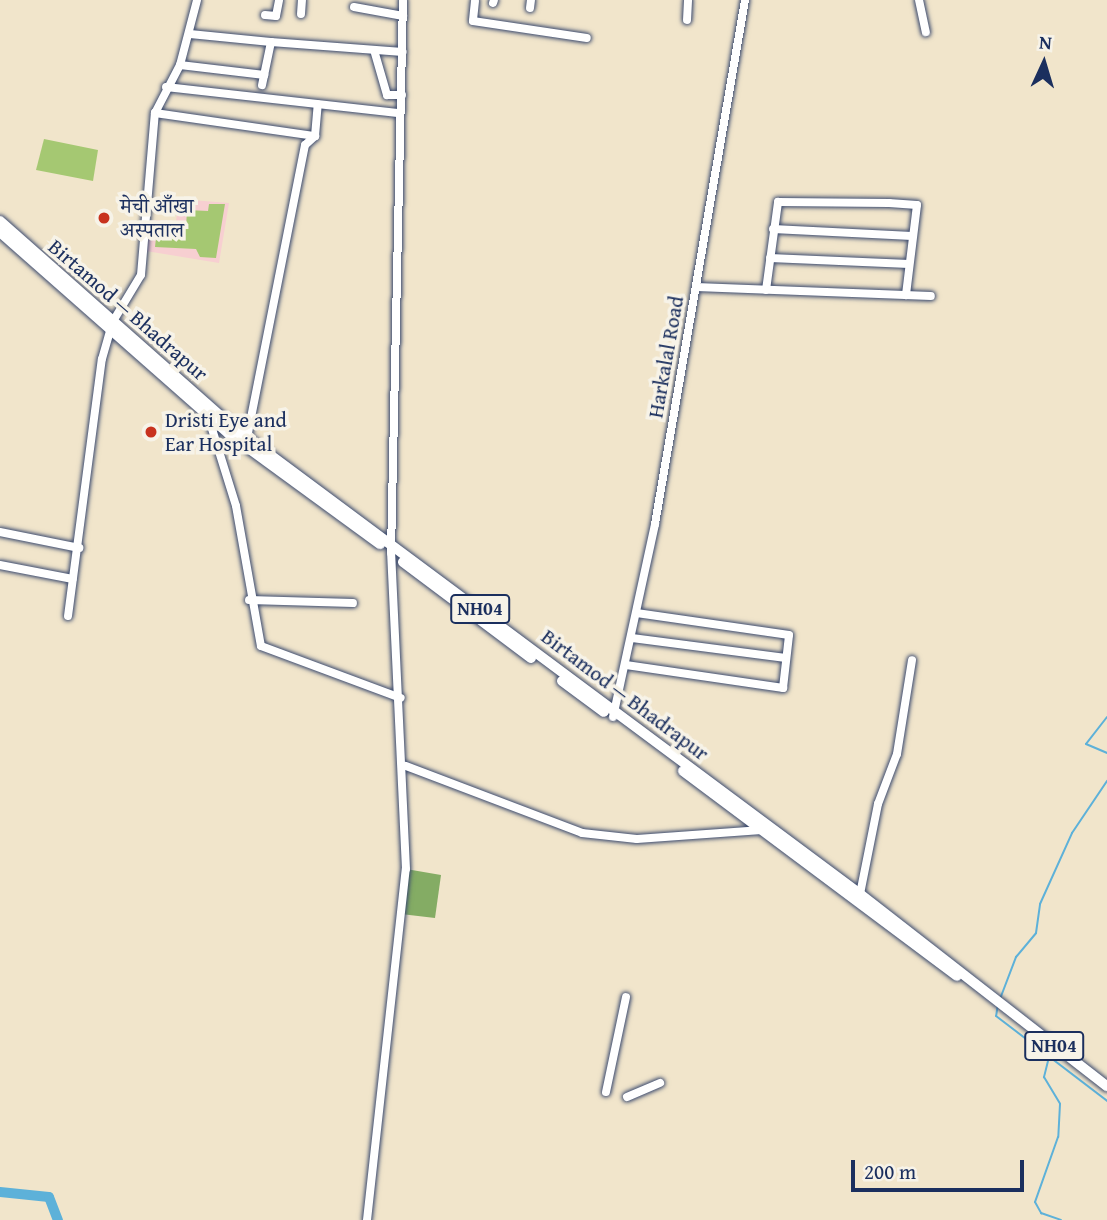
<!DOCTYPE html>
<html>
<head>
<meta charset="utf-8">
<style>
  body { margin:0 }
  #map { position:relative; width:1107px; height:1220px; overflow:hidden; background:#f1e5cb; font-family:"Gentium Book Plus","Noto Serif Devanagari",serif }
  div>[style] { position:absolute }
  .built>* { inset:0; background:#f7cfd1 }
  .green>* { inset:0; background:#a5c872 }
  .forest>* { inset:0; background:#84ac64 }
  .stream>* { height:2px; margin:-1px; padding:0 1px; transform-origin:1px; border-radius:1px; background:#5db1d9 }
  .river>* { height:10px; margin:-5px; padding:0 5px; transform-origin:5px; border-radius:5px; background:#5db1d9 }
  .roads { filter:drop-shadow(0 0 2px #3b4a6e) drop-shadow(0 0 2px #3b4a6e) }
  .minor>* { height:8px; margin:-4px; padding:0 4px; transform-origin:4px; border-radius:4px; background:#fff }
  .major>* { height:10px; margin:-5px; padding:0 5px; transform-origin:5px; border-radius:5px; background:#fff }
  .dots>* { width:19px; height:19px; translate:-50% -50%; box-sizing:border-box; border:4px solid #f7f3e8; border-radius:50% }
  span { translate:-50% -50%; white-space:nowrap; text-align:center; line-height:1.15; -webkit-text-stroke:7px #f7f3e8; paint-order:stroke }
  .shield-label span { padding:2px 5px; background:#f7f3e8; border:2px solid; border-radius:5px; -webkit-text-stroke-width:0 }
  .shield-label { font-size:19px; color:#1b2f5e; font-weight:700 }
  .poi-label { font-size:21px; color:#1b2f5e }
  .left { translate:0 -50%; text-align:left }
  .street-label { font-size:21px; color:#1b2f5e }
  .north { position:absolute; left:1009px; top:28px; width:70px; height:70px; -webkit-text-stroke:5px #f7f3e8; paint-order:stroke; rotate:4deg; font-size:19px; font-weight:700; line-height:28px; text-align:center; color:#1b2f5e }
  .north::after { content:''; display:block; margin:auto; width:24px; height:32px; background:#1b2f5e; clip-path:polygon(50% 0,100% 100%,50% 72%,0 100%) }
  .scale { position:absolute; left:851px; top:1160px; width:173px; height:32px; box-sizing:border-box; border:4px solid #1b2f5e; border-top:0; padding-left:9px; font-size:21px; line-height:24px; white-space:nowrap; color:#1b2f5e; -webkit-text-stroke:5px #f7f3e8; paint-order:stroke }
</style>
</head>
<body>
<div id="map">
  <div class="built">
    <i style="clip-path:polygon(179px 199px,229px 203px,219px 263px,146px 251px,145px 220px,176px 221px)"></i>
  </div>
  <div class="green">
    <i style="clip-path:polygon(44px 139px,98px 150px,93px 181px,36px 170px)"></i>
    <i style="clip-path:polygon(209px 204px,225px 204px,216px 258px,200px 257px,196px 249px,155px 247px,157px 229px,186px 228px,187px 210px,208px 211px)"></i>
  </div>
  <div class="forest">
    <i style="clip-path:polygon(406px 869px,441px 875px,435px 918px,401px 914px)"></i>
  </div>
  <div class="stream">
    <i style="left:1107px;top:717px;width:34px;rotate:128deg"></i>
    <i style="left:1086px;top:744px;width:23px;rotate:23deg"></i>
    <i style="left:1000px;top:999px;width:45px;rotate:-69.1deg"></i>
    <i style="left:1016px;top:957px;width:31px;rotate:-50deg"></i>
    <i style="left:1036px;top:933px;width:29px;rotate:-82deg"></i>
    <i style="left:1040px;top:904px;width:78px;rotate:-65.7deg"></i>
    <i style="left:1072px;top:833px;width:63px;rotate:-56.1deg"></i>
    <i style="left:998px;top:1004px;width:12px;rotate:99deg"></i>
    <i style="left:996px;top:1016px;width:140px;rotate:37.4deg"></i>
    <i style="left:1049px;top:1057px;width:21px;rotate:104deg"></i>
    <i style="left:1044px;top:1077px;width:31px;rotate:59deg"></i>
    <i style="left:1060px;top:1104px;width:33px;rotate:93deg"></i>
    <i style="left:1058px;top:1137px;width:69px;rotate:109.5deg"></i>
    <i style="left:1035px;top:1202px;width:13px;rotate:61deg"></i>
    <i style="left:1041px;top:1213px;width:21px;rotate:19deg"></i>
  </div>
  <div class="river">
    <i style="left:0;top:1192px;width:49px;rotate:5.8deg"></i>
    <i style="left:49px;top:1197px;width:25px;rotate:69deg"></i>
  </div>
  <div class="roads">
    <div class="minor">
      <i style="left:919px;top:0;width:33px;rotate:78deg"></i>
      <i style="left:475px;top:1px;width:20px;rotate:96deg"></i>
      <i style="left:473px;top:21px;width:115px;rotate:8.5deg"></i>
      <i style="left:493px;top:3px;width:3px;rotate:-72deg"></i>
      <i style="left:354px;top:7px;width:50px;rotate:10.4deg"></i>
      <i style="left:530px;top:8px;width:8px;rotate:-83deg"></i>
      <i style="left:301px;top:14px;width:14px;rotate:-86deg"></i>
      <i style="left:265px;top:15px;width:11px;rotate:5deg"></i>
      <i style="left:276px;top:16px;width:16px;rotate:-79deg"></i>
      <i style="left:687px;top:20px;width:20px;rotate:-87deg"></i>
      <i style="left:190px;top:34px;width:81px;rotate:5.6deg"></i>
      <i style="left:271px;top:42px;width:44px;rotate:101.8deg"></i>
      <i style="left:271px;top:42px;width:132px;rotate:4.3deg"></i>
      <i style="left:374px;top:50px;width:47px;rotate:73.9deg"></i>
      <i style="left:387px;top:95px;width:15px"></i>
      <i style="left:180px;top:65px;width:85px;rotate:6.8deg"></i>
      <i style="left:166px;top:87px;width:233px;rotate:6.4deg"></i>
      <i style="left:155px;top:113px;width:162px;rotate:8.2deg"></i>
      <i style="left:315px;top:136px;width:13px;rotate:138deg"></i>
      <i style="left:305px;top:145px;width:299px;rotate:101.2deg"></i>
      <i style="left:315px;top:136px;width:32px;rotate:-85deg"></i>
      <i style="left:773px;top:229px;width:139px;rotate:2.9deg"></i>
      <i style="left:770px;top:258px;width:139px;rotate:2.5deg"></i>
      <i style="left:696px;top:287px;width:235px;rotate:2.2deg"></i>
      <i style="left:766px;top:290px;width:89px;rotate:-82.2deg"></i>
      <i style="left:778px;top:202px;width:111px;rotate:0.5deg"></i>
      <i style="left:889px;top:203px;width:28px;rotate:4deg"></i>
      <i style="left:917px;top:205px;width:91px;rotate:97deg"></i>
      <i style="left:208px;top:416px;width:94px;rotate:72.7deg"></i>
      <i style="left:236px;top:506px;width:142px;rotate:79.9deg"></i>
      <i style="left:261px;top:646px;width:149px;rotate:20.4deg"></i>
      <i style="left:0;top:532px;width:81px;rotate:11.4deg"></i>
      <i style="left:0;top:565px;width:74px;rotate:10.9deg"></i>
      <i style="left:249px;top:600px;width:104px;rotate:1.7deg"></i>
      <i style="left:68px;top:616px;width:259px;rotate:-82.5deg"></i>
      <i style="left:102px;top:359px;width:37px;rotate:-74deg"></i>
      <i style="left:112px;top:323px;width:56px;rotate:-58.9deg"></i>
      <i style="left:141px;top:275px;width:163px;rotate:-85.1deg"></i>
      <i style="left:155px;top:113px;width:54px;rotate:-62.5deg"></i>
      <i style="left:180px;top:65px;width:67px;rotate:-75.3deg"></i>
      <i style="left:632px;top:638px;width:155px;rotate:7.4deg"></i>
      <i style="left:626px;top:665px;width:159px;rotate:8.3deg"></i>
      <i style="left:783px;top:688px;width:53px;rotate:-83.5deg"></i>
      <i style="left:789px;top:635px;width:154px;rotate:-171.8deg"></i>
      <i style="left:613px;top:717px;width:198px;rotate:-77.7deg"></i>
      <i style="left:655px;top:524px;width:532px;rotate:-80.25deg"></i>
      <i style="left:406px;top:766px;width:188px;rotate:20.8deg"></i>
      <i style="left:582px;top:833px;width:55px;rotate:6.2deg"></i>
      <i style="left:637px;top:839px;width:125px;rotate:-4.1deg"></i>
      <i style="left:860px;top:894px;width:92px;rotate:-78.7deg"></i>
      <i style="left:878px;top:804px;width:53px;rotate:-69.2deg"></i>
      <i style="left:897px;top:754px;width:95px;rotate:-80.9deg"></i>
      <i style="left:606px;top:1092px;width:97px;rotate:-78.1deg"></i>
      <i style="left:627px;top:1097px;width:36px;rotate:-23deg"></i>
      <i style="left:367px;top:1220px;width:353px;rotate:-83.7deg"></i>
      <i style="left:406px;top:869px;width:316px;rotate:-92.7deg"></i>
      <i style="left:391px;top:553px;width:553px;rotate:-88.76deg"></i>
    </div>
    <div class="major">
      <i style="left:0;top:221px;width:312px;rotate:41.5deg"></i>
      <i style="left:234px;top:428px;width:780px;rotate:36.66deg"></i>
      <i style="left:860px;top:894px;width:313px;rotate:37.9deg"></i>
      <i style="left:0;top:232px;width:305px;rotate:41.4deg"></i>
      <i style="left:229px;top:434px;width:187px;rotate:36.1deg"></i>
      <i style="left:403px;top:562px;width:160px;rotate:36.9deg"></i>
      <i style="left:562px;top:681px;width:52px;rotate:36.4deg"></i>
      <i style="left:683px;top:771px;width:342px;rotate:36.8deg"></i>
    </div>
  </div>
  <div class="dots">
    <i style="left:104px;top:218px;background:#c8321e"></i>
    <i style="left:151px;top:432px;background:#c8321e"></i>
  </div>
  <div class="shield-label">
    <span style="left:480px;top:609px">NH04</span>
    <span style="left:1054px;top:1046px">NH04</span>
  </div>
  <div class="poi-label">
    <span class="left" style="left:120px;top:218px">मेची आँखा<br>अस्पताल</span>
    <span class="left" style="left:165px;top:432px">Dristi Eye and<br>Ear Hospital</span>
  </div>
  <div class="street-label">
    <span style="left:128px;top:310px;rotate:41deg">Birtamod — Bhadrapur</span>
    <span style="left:666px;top:357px;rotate:-80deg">Harkalal Road</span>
    <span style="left:625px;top:695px;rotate:37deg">Birtamod — Bhadrapur</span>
  </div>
  <div class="north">N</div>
  <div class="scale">200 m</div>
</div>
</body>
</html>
